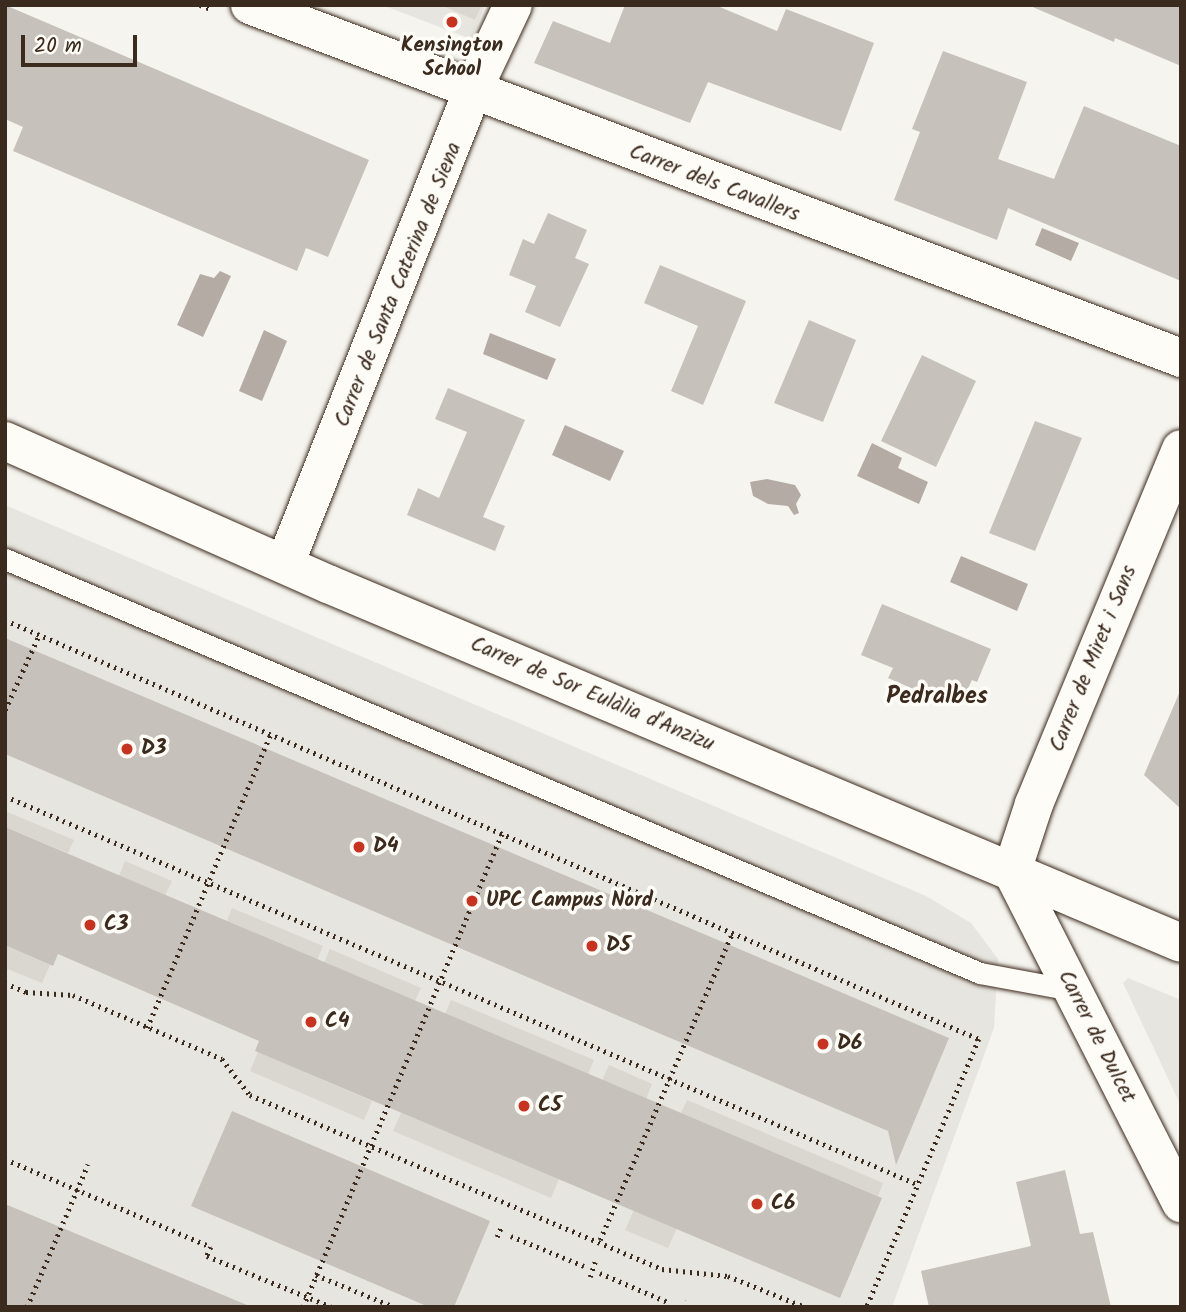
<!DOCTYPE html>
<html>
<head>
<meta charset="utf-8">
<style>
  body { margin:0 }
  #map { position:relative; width:1186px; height:1312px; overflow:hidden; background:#f5f4ee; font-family:Kalam,sans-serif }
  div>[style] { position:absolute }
  .built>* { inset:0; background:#e7e5df }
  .green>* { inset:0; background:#dad6d0 }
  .water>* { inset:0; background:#b4aca4 }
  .building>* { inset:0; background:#c7c1bb }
  .path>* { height:4.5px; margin-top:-2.25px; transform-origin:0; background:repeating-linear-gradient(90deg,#3b2a1e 0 2px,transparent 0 7px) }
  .roads { filter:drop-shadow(0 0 2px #3b2a1e) drop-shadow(0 0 2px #3b2a1e) }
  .lane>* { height:21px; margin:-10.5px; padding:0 10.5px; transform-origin:10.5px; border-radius:10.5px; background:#fdfcf7 }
  .street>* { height:38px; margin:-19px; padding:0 19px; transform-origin:19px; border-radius:19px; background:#fdfcf7 }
  .dots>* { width:19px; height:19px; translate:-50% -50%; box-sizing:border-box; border:4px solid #fdfcf7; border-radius:50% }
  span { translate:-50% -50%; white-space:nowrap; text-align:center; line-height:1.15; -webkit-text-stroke:7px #fdfcf7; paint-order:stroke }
  .poi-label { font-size:21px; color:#3b2a1e; font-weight:700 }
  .left { translate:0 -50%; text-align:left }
  .street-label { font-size:21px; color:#3b2a1e }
  .quarter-label { font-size:24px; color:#3b2a1e; font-weight:700 }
  .frame { position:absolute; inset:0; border:7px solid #3b2a1e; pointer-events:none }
  .scale { position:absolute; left:21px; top:35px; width:116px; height:32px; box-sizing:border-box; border:4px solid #3b2a1e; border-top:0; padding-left:9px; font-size:21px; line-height:24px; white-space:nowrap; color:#3b2a1e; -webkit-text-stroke:5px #fdfcf7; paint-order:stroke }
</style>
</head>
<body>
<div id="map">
  <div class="built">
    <i style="clip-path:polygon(382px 5px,485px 5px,471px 39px)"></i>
    <i style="clip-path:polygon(5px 505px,926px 896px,971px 923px,998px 959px,994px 1028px,892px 1307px,5px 1307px)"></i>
    <i style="clip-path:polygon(1128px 978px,1181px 1000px,1181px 1106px,1123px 983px)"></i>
  </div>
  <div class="green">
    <i style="clip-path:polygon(441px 5px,482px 5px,475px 20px)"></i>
    <i style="clip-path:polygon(5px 811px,74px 840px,68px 853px,5px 827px)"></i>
    <i style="clip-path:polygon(125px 861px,172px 881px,165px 896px,119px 876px)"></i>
    <i style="clip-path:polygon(232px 908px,323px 946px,317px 960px,227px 921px)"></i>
    <i style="clip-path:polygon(5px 945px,50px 965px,42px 983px,5px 968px)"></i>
    <i style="clip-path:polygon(330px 949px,421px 988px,415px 1001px,324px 963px)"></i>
    <i style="clip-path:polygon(451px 1000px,594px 1060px,588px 1074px,445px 1014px)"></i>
    <i style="clip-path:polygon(258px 1052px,372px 1101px,364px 1120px,250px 1071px)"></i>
    <i style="clip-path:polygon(609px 1065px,652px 1084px,646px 1099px,602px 1081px)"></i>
    <i style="clip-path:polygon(687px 1100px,883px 1183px,878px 1196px,681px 1113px)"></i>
    <i style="clip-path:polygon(401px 1113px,559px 1179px,551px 1198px,393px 1131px)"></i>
    <i style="clip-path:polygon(634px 1210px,677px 1228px,668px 1248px,625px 1230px)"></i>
  </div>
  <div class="water">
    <i style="clip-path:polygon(1042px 228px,1079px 243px,1071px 261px,1035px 245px)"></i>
    <i style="clip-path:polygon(220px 271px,231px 276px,203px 337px,177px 325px,200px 274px,214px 278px)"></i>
    <i style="clip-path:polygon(264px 330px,287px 341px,262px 401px,239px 391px)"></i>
    <i style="clip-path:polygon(490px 333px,556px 359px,547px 380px,483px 354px)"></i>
    <i style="clip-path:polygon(565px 425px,624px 451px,610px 481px,552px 455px)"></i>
    <i style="clip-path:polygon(872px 443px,902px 458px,898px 468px,928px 482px,919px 504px,857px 476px)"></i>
    <i style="clip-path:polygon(767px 479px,795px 485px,801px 495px,796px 504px,799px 513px,794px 515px,788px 506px,768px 504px,753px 496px,750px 482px)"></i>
    <i style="clip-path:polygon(961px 556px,1028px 584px,1017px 611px,950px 582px)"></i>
  </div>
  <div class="building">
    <i style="clip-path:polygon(5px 5px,369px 160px,328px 257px,306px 248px,297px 271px,13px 151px,23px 127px,5px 119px)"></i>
    <i style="clip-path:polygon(625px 5px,715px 5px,777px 31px,786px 9px,874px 43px,841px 131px,708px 82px,690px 123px,534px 63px,553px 21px,610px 43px)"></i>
    <i style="clip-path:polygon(1028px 5px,1181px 5px,1181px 66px,1115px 38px,1114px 42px)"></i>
    <i style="clip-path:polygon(943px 51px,1027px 82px,998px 159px,1054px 179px,1084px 106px,1181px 146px,1181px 281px,1008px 208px,997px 240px,894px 200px,920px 132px,912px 129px)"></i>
    <i style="clip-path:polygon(548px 213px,587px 230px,575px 258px,589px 264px,560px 327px,525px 312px,536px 286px,509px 275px,523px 239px,534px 244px)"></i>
    <i style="clip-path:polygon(660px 265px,746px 301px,703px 405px,671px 391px,698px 326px,644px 303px)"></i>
    <i style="clip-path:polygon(809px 320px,856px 340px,823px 422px,774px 403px)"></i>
    <i style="clip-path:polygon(922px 355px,976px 381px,936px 467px,881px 441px)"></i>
    <i style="clip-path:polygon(448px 388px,525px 420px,483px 517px,505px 526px,495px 551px,407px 515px,418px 488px,439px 498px,467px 432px,435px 419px)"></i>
    <i style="clip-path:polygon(1035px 421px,1082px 438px,1035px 551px,989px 533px)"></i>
    <i style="clip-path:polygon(882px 604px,991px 649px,977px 682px,972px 680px,964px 697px,939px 687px,934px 698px,888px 678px,893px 668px,861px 655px)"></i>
    <i style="clip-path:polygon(5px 638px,949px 1038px,896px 1165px,888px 1131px,5px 754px)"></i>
    <i style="clip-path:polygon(1181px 689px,1181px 809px,1144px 775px)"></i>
    <i style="clip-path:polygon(5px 827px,882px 1198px,840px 1298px,255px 1051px,259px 1041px,58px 954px,53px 966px,5px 945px)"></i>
    <i style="clip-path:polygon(232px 1111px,490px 1221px,454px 1307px,429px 1307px,191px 1206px)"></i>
    <i style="clip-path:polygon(1065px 1170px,1080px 1234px,1093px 1232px,1111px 1307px,929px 1307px,921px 1271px,1031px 1246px,1016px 1182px)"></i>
    <i style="clip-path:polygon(5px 1204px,247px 1305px,246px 1307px,5px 1307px)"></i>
  </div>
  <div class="path">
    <i style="left:200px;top:5px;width:12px;rotate:20deg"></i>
    <i style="left:5px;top:620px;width:1060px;rotate:23.28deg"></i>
    <i style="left:979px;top:1039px;width:290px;rotate:112.7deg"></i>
    <i style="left:5px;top:710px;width:82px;rotate:-65.6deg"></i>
    <i style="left:5px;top:796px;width:993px;rotate:23.05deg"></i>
    <i style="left:5px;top:983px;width:23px;rotate:23deg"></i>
    <i style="left:26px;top:992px;width:47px;rotate:3.7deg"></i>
    <i style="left:73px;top:995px;width:162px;rotate:23.2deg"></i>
    <i style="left:222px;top:1059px;width:46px;rotate:52.1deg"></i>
    <i style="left:250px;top:1095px;width:447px;rotate:22.9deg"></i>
    <i style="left:662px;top:1269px;width:66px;rotate:6.1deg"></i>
    <i style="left:728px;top:1276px;width:83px;rotate:21.9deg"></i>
    <i style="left:147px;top:1028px;width:320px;rotate:-67.2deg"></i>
    <i style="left:5px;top:1159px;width:224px;rotate:23.1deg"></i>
    <i style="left:211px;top:1247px;width:10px;rotate:114deg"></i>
    <i style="left:207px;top:1256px;width:135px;rotate:22.2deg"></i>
    <i style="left:511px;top:1236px;width:79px;rotate:22.3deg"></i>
    <i style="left:497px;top:1237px;width:13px;rotate:-67deg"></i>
    <i style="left:600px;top:1240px;width:336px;rotate:-66.7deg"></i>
    <i style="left:600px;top:1273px;width:76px;rotate:23.2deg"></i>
    <i style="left:316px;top:1275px;width:85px;rotate:22.1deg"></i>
    <i style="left:590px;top:1277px;width:16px;rotate:-72deg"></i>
    <i style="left:27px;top:1307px;width:155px;rotate:-66.9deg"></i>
    <i style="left:303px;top:1307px;width:516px;rotate:-67.21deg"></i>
    <i style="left:683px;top:1307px;width:7px;rotate:-74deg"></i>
  </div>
  <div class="roads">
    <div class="lane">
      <i style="left:5px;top:559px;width:1059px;rotate:23.01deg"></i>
      <i style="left:980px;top:973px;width:94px;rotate:10.5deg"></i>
    </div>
    <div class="street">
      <i style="left:250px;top:5px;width:996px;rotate:20.76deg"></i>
      <i style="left:5px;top:441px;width:353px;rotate:23.9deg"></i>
      <i style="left:328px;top:584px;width:925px;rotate:22.82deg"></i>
      <i style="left:285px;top:564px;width:508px;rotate:-68.39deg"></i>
      <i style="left:472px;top:92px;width:96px;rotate:-64.8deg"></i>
      <i style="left:1012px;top:871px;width:71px;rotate:-71.8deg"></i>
      <i style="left:1034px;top:804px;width:384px;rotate:-67.5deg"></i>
      <i style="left:1012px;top:871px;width:373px;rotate:63deg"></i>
    </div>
  </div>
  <div class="dots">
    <i style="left:452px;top:22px;background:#c8321e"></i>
    <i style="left:127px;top:749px;background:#c8321e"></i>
    <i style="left:359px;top:847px;background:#c8321e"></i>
    <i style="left:472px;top:901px;background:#c8321e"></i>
    <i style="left:90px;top:925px;background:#c8321e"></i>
    <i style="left:592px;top:946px;background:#c8321e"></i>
    <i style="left:311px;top:1022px;background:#c8321e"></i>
    <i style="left:823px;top:1044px;background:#c8321e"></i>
    <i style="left:524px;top:1106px;background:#c8321e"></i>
    <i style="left:757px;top:1204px;background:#c8321e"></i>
  </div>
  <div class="poi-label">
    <span style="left:452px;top:58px">Kensington<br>School</span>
    <span class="left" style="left:141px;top:749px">D3</span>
    <span class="left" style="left:373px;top:847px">D4</span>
    <span class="left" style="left:486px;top:901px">UPC Campus Nord</span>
    <span class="left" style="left:104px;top:925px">C3</span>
    <span class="left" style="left:606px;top:946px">D5</span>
    <span class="left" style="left:325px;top:1022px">C4</span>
    <span class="left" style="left:837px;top:1044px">D6</span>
    <span class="left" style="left:538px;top:1106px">C5</span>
    <span class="left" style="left:771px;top:1204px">C6</span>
  </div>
  <div class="street-label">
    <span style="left:714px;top:184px;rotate:21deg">Carrer dels Cavallers</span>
    <span style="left:399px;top:285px;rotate:-68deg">Carrer de Santa Caterina de Siena</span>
    <span style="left:1094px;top:659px;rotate:-68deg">Carrer de Miret i Sans</span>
    <span style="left:592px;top:695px;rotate:23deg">Carrer de Sor Eulàlia d'Anzizu</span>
    <span style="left:1096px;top:1037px;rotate:63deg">Carrer de Dulcet</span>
  </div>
  <div class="quarter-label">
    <span style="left:937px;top:697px">Pedralbes</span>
  </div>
  <div class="frame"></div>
  <div class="scale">20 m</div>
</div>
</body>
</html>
